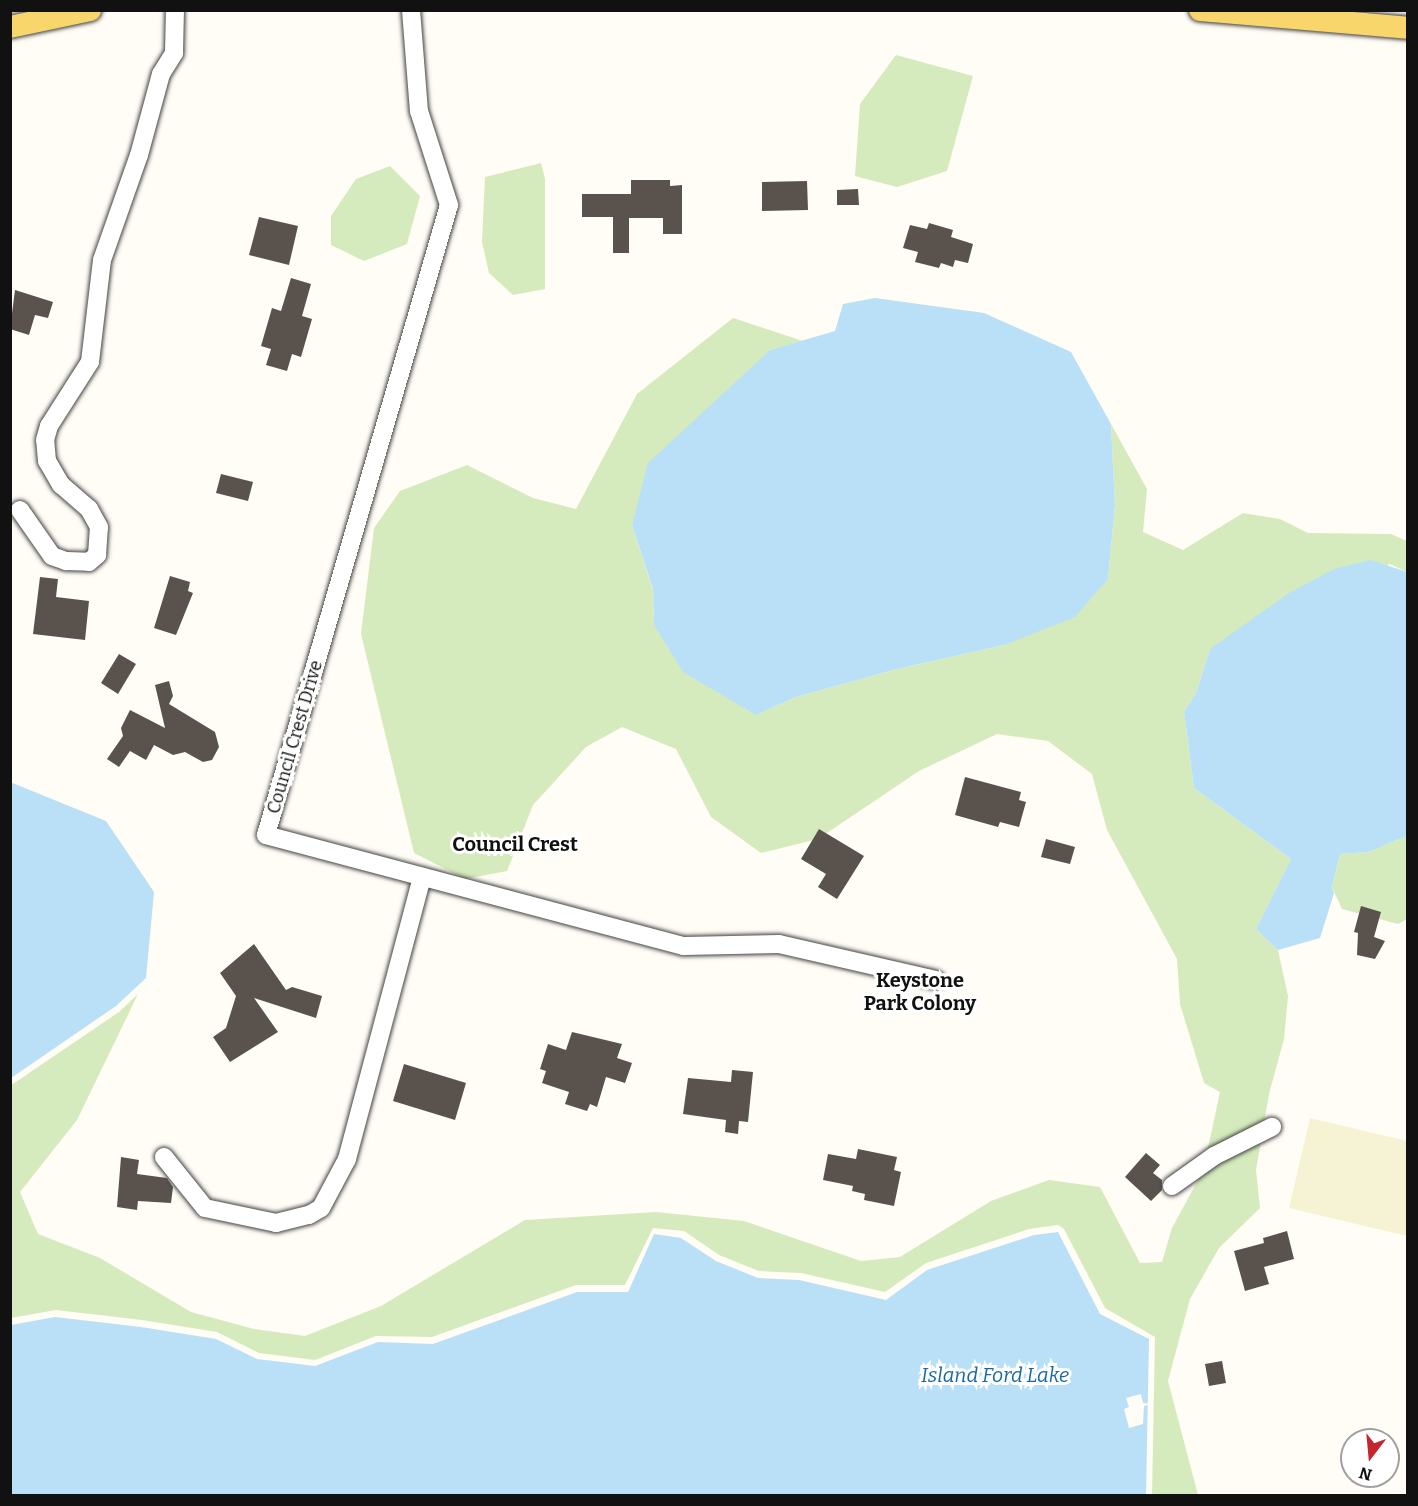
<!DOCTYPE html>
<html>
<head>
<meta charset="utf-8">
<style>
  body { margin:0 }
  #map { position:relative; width:1418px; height:1506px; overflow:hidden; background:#fffdf5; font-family:Bitter,serif }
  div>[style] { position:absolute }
  .farmland>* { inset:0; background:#f6f3d4 }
  .green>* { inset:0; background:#d5ebbd }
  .water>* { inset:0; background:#b9e0f7 }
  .pier>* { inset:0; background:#fffdf5 }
  .building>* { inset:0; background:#5a524d }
  .roads { filter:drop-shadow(0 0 2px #444) drop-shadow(0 0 2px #444) }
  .minor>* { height:18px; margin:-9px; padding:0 9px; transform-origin:9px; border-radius:9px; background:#fff }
  .major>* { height:22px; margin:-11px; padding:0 11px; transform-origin:11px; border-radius:11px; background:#f9d66b }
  span { translate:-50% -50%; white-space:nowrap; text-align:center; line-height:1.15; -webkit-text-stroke:6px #fff; paint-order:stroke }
  .street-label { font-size:18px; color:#111 }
  .neighbourhood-label { font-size:20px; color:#111; font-weight:700 }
  .water-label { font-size:20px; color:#1768a6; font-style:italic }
  .frame { position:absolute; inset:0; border:12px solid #111; pointer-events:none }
  .north { position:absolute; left:1340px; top:1428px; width:60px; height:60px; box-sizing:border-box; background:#fff; border:2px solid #a0a0a0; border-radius:50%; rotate:196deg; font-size:16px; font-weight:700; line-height:24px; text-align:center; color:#111 }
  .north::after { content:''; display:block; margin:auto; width:21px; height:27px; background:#c4262e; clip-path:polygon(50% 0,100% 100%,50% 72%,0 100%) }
</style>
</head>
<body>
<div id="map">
  <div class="farmland">
    <i style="clip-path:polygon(1310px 1118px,1407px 1141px,1407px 1236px,1289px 1208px)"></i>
  </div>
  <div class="green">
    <i style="clip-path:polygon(896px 55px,973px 76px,947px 171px,897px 187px,855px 176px,860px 104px)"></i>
    <i style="clip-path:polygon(541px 163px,545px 179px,545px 289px,513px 295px,489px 273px,482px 242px,485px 177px)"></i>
    <i style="clip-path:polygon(390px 166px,420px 196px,407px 244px,364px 261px,331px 245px,331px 216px,356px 179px)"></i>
    <i style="clip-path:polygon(733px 318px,803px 341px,770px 350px,632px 525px,653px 590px,654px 625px,756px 715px,796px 697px,897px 669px,1004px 645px,1108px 579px,1115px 506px,1111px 424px,1147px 489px,1143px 532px,1183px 550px,1243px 513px,1280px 519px,1308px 533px,1391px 534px,1407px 541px,1407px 572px,1390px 564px,1210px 649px,1196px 693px,1184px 712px,1194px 788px,1291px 859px,1256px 929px,1278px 950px,1288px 996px,1284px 1039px,1269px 1094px,1256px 1170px,1260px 1208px,1219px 1248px,1190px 1299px,1168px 1381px,1198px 1495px,1152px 1495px,1155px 1337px,1105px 1308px,1064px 1229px,1058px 1225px,1029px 1229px,926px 1263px,885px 1292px,801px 1273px,759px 1271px,719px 1255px,684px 1231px,653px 1228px,625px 1285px,576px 1285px,432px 1337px,376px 1336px,315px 1360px,259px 1353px,217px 1332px,142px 1320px,56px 1310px,11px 1318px,10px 1086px,119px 1012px,138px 994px,77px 1120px,20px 1192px,38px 1234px,100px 1258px,191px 1312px,254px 1329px,305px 1336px,381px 1306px,525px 1220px,656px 1212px,744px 1221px,861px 1261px,900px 1257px,991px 1201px,1049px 1180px,1100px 1187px,1140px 1263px,1162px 1262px,1172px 1228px,1203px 1171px,1220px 1092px,1204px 1083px,1180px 1004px,1177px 959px,1107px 830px,1092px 774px,1048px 741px,997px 734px,919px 771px,818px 839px,761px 853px,711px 817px,676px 749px,622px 727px,586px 747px,533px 805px,507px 871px,465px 879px,414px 853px,361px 634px,374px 528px,400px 491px,467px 465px,533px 498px,576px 509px,637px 394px)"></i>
    <i style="clip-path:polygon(1407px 836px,1407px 919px,1398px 924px,1342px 909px,1332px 887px,1340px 854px,1368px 852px)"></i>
  </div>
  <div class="water">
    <i style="clip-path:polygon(875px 298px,984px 313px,1071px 352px,1111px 424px,1115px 506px,1108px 579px,1075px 617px,1004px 645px,897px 669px,796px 697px,756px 715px,683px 672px,654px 625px,653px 589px,632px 525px,648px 463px,770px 350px,835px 331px,843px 304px)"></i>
    <i style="clip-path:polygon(1371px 560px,1407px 572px,1407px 836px,1368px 852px,1340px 854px,1332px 887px,1334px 893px,1320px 938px,1278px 950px,1256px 929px,1291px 859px,1194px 788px,1184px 712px,1196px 693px,1210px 649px,1289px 593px,1334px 569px)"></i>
    <i style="clip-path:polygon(10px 782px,106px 821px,154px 892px,146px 978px,116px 1006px,11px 1078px)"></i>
    <i style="clip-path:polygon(1058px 1232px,1100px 1314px,1149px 1339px,1146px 1495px,11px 1496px,11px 1325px,55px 1317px,141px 1327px,216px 1339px,257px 1359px,315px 1366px,378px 1342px,433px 1344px,577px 1292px,628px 1292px,654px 1234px,681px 1238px,716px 1261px,758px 1278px,799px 1280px,886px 1300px,927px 1270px,1034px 1235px)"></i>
  </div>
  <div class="pier">
    <i style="clip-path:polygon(1141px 1394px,1143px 1403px,1151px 1404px,1144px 1406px,1143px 1424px,1129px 1428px,1124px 1409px,1129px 1407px,1126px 1398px)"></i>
  </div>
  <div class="building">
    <i style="clip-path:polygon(631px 180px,670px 180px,670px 186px,682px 185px,682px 234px,663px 234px,663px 218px,629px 218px,629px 253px,613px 253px,613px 217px,582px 217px,582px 194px,631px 194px)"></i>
    <i style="clip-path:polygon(807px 181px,808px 210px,762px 211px,762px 182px)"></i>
    <i style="clip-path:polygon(858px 189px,859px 205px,837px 205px,837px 190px)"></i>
    <i style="clip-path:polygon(259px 217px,298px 226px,289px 265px,249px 255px)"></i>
    <i style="clip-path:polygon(929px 223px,953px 230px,951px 237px,973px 244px,968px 263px,955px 260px,953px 267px,941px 263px,939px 268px,915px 262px,918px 252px,903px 248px,910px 225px,927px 229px)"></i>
    <i style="clip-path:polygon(291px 278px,311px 284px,302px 316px,312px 319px,301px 357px,292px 354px,287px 371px,266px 365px,271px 349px,261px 346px,272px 308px,281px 311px)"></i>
    <i style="clip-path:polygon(15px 290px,53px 302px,48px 318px,35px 315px,29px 335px,10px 329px)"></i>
    <i style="clip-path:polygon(221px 474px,253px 482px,248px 501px,216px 493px)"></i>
    <i style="clip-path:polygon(170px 576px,190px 582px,188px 591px,193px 593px,176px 635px,154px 628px)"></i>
    <i style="clip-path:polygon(40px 577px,58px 579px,56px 597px,89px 601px,85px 640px,33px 634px)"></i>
    <i style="clip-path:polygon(119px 654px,136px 664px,118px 694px,101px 683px)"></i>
    <i style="clip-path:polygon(169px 681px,173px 696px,169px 704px,215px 732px,219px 747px,212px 760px,203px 762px,185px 752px,173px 755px,154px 745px,146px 760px,130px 751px,119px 767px,107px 759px,123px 736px,121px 728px,130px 710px,165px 728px,155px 685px)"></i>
    <i style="clip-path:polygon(965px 777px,1021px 792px,1019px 800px,1026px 802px,1019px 827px,1000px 822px,998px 827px,955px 815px)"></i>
    <i style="clip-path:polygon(819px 829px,864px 856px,837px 899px,818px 887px,826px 874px,801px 859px)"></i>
    <i style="clip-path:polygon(1046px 839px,1075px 847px,1070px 864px,1041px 857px)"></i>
    <i style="clip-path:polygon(1361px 906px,1381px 912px,1374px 937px,1385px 941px,1375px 959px,1357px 955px,1358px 933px,1354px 932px)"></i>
    <i style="clip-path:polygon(254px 944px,286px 990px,292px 987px,322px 996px,316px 1018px,254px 998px,278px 1032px,230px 1062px,213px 1037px,226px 1028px,236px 996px,220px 973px)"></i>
    <i style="clip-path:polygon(572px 1032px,622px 1044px,617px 1058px,632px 1063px,625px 1083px,606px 1077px,597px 1107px,590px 1104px,587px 1111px,565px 1104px,569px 1092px,542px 1083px,546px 1071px,540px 1069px,548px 1044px,566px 1050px)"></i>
    <i style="clip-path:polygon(404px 1064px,466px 1083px,455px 1120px,393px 1101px)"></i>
    <i style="clip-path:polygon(732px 1070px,753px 1072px,748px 1122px,739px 1121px,738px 1134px,725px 1132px,726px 1120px,683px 1114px,688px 1078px,731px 1082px)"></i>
    <i style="clip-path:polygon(858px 1149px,897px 1157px,894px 1170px,901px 1172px,894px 1206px,864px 1200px,865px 1194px,852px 1191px,853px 1186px,823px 1180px,828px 1154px,856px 1159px)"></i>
    <i style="clip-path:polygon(1146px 1153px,1160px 1165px,1153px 1173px,1162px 1180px,1162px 1190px,1151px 1201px,1125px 1177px)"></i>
    <i style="clip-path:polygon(121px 1157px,139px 1160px,137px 1174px,167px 1178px,173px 1187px,171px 1203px,138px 1201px,137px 1210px,117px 1207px)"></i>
    <i style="clip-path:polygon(1287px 1231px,1294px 1259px,1264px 1267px,1269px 1284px,1245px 1291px,1234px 1251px,1264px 1243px,1263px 1238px)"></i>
    <i style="clip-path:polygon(1222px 1361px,1226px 1383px,1209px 1386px,1205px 1364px)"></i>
  </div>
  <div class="roads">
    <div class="minor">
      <i style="left:411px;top:10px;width:101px;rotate:85.5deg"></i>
      <i style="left:419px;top:111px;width:99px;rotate:72.3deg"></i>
      <i style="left:449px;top:205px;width:656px;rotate:106.2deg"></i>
      <i style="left:266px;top:835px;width:432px;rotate:14.9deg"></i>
      <i style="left:684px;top:946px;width:95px;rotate:-1.2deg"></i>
      <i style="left:779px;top:944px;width:161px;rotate:12.9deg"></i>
      <i style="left:20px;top:510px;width:56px;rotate:55.2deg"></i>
      <i style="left:52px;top:556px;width:15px;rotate:20deg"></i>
      <i style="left:66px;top:561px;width:23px;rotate:2deg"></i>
      <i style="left:89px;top:562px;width:11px;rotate:-41deg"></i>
      <i style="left:97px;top:555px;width:28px;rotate:-86deg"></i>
      <i style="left:99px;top:527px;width:21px;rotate:-119deg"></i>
      <i style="left:89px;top:509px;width:37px;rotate:-139deg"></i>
      <i style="left:61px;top:485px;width:28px;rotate:-120deg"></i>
      <i style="left:47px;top:461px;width:21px;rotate:-95deg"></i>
      <i style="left:45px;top:440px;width:15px;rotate:-74deg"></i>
      <i style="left:49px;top:426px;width:76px;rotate:-57.4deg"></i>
      <i style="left:90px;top:362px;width:103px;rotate:-83.3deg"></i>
      <i style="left:102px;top:260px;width:111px;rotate:-70.6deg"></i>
      <i style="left:139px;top:155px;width:84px;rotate:-74.8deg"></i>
      <i style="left:161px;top:74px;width:25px;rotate:-58deg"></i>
      <i style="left:174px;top:53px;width:43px;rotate:-88.7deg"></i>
      <i style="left:164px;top:1157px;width:65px;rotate:51.2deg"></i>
      <i style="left:205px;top:1208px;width:73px;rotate:11.9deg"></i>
      <i style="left:276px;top:1223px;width:34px;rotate:-14deg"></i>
      <i style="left:309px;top:1215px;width:14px;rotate:-30deg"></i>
      <i style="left:321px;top:1208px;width:55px;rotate:-62deg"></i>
      <i style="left:347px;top:1159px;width:292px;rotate:-75.1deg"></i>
      <i style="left:1172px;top:1186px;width:52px;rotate:-35.5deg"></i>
      <i style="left:1214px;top:1156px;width:65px;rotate:-26.6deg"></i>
    </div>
    <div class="major">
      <i style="left:1200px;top:10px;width:209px;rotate:4.9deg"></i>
      <i style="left:10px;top:27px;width:82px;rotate:-12deg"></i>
    </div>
  </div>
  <div class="street-label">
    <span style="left:295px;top:737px;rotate:-74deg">Council Crest Drive</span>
  </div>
  <div class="neighbourhood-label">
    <span style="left:515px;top:844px">Council Crest</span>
    <span style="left:920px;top:992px">Keystone<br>Park Colony</span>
  </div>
  <div class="water-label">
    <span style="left:995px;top:1375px">Island Ford Lake</span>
  </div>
  <div class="frame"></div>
  <div class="north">N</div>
</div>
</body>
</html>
